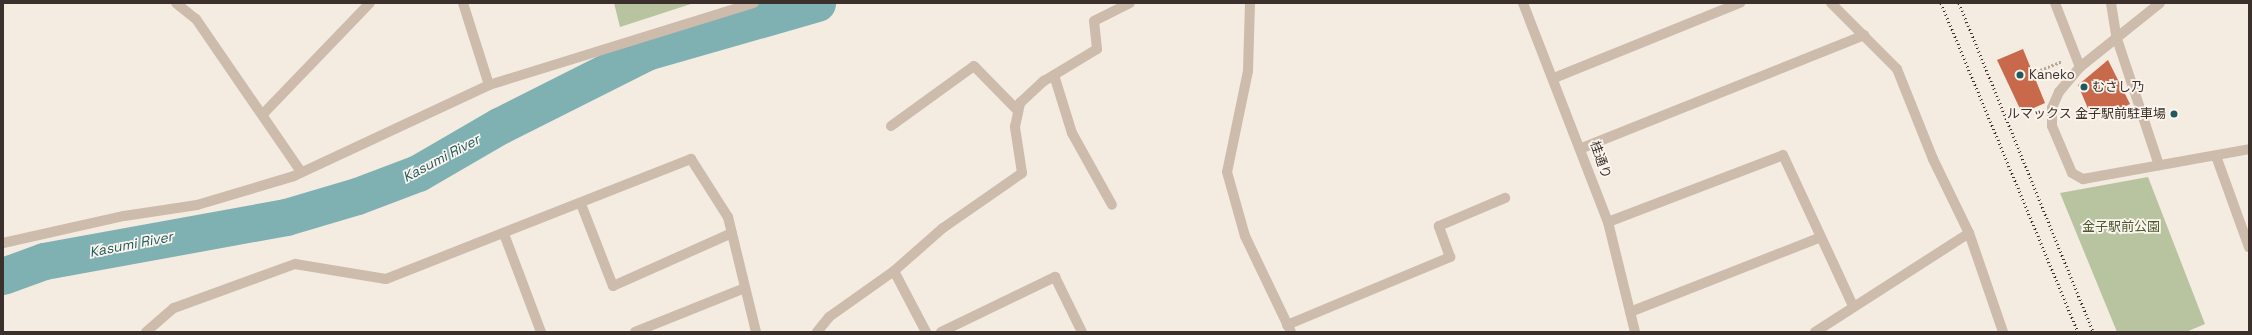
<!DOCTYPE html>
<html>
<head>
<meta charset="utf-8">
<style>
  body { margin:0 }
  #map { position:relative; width:2252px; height:335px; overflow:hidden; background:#f4ebe1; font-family:"Space Grotesk","Noto Sans JP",sans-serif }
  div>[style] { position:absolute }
  .green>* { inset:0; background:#b8c4a0 }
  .river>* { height:37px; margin:-18.5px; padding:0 18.5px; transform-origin:18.5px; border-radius:18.5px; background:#7fb0b2 }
  .building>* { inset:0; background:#c8694b }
  .path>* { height:2.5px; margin-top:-1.25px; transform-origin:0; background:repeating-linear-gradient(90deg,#b9a596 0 2px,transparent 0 4px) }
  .service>* { height:10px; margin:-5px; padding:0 5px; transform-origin:5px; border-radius:5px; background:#cdbbac }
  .minor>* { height:10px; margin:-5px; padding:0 5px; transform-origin:5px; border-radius:5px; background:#cdbbac }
  .tertiary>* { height:10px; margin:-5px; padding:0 5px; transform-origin:5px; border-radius:5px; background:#cdbbac }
  .rail>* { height:3px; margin-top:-1.5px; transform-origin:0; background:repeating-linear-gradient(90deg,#3b302b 0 1px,transparent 0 4px) }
  .dots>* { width:11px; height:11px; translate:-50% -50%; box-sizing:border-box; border:2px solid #fbf5ee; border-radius:50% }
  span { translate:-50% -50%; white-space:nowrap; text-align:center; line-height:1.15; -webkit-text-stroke:3.5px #fbf5ee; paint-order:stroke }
  .poi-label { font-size:13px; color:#3b302b }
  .left { translate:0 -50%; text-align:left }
  .right { translate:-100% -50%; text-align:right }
  .street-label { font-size:13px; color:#3b302b }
  .park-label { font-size:13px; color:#4a5a2e }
  .water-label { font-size:14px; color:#1f5a5e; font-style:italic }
  .frame { position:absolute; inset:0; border:4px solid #3b302b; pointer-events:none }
</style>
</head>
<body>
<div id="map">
  <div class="green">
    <i style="clip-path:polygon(614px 3px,694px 3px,620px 27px)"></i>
    <i style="clip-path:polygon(2148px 177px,2205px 324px,2186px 332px,2117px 332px,2060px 193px)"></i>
  </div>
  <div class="river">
    <i style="left:3px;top:276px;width:44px;rotate:-20.1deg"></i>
    <i style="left:44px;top:261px;width:246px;rotate:-10.3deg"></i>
    <i style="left:286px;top:217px;width:74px;rotate:-16.5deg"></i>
    <i style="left:357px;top:196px;width:65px;rotate:-20.7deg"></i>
    <i style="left:418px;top:173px;width:94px;rotate:-30.1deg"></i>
    <i style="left:499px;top:126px;width:165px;rotate:-26.7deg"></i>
    <i style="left:646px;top:52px;width:178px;rotate:-16deg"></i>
  </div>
  <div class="building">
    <i style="clip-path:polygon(2023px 49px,2045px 103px,2022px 113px,1997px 60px)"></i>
    <i style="clip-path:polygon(2108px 60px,2130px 104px,2126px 106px,2129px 112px,2112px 119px,2108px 110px,2092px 118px,2078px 85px)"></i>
  </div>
  <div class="path">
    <i style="left:2033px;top:73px;width:31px;rotate:-22deg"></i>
  </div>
  <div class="service">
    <i style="left:2111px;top:3px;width:36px;rotate:81deg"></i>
    <i style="left:2117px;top:39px;width:133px;rotate:71.6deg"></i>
    <i style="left:1054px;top:75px;width:61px;rotate:72.8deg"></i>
    <i style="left:1072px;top:133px;width:82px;rotate:60.9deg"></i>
    <i style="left:1554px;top:78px;width:201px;rotate:-22deg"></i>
    <i style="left:891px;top:126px;width:102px;rotate:-35.9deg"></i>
    <i style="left:974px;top:66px;width:63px;rotate:45.6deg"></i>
    <i style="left:1582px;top:148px;width:304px;rotate:-21.8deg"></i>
    <i style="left:2216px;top:156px;width:97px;rotate:70.1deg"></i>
    <i style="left:581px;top:204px;width:88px;rotate:68.7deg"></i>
    <i style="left:613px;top:286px;width:130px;rotate:-24deg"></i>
    <i style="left:504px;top:234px;width:105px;rotate:69.3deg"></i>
    <i style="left:1630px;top:312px;width:203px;rotate:-21.4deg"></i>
    <i style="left:635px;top:332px;width:118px;rotate:-21.8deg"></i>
  </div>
  <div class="minor">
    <i style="left:176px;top:3px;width:26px;rotate:39deg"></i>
    <i style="left:196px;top:19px;width:186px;rotate:55.5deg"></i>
    <i style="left:463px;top:3px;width:86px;rotate:72.4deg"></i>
    <i style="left:1250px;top:3px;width:68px;rotate:91.7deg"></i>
    <i style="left:1248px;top:71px;width:103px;rotate:101.7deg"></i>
    <i style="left:1227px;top:172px;width:66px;rotate:74.3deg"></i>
    <i style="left:1245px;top:236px;width:106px;rotate:64.4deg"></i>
    <i style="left:1831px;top:3px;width:93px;rotate:45deg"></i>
    <i style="left:1897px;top:69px;width:97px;rotate:68.2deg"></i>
    <i style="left:1933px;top:159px;width:82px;rotate:64.1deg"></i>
    <i style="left:1969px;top:233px;width:105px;rotate:71deg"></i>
    <i style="left:2055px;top:3px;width:69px;rotate:68.7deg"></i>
    <i style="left:2160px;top:3px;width:102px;rotate:141.3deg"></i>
    <i style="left:2080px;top:67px;width:33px;rotate:130deg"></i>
    <i style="left:2059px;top:92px;width:17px;rotate:114deg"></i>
    <i style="left:2052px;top:108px;width:18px;rotate:90deg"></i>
    <i style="left:2052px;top:126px;width:51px;rotate:66.9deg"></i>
    <i style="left:2072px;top:173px;width:13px;rotate:29deg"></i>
    <i style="left:2083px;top:179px;width:169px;rotate:-10.2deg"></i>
    <i style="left:263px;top:114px;width:154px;rotate:-46.1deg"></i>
    <i style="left:1608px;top:222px;width:187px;rotate:-20.9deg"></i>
    <i style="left:1783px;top:155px;width:166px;rotate:65.1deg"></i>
    <i style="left:3px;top:243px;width:124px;rotate:-12.6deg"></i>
    <i style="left:124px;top:216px;width:74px;rotate:-8.6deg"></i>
    <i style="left:197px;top:205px;width:101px;rotate:-16.6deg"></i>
    <i style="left:294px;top:176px;width:215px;rotate:-25deg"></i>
    <i style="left:489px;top:85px;width:277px;rotate:-17.2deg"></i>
    <i style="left:894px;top:271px;width:69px;rotate:62.3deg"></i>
    <i style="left:1287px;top:325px;width:177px;rotate:-22.6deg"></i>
    <i style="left:1450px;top:257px;width:33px;rotate:-110deg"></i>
    <i style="left:1439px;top:226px;width:72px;rotate:-23deg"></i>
    <i style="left:146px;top:332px;width:37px;rotate:-41deg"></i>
    <i style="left:174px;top:308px;width:129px;rotate:-20deg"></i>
    <i style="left:295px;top:264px;width:92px;rotate:9.4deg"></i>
    <i style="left:386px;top:279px;width:328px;rotate:-21.5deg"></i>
    <i style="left:691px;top:159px;width:69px;rotate:57.5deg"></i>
    <i style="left:728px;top:217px;width:118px;rotate:76.3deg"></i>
    <i style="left:817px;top:332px;width:19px;rotate:-51deg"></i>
    <i style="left:829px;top:317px;width:80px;rotate:-35.3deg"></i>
    <i style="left:894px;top:271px;width:65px;rotate:-41.3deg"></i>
    <i style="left:943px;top:228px;width:96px;rotate:-34.8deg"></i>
    <i style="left:1022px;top:173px;width:47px;rotate:-98.7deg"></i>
    <i style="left:1015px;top:127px;width:25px;rotate:-78deg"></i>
    <i style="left:1020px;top:103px;width:33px;rotate:-43deg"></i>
    <i style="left:1044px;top:81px;width:62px;rotate:-31.1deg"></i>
    <i style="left:1097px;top:49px;width:28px;rotate:-96deg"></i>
    <i style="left:1094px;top:21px;width:40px;rotate:-26.6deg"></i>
    <i style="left:941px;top:332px;width:127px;rotate:-25.8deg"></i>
    <i style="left:1055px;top:277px;width:61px;rotate:63.9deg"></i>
    <i style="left:1815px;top:332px;width:183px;rotate:-32.7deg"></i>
  </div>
  <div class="tertiary">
    <i style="left:1523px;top:3px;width:235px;rotate:68.8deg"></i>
    <i style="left:1608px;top:222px;width:113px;rotate:76.2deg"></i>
  </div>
  <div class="rail">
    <i style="left:1941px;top:3px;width:356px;rotate:67.4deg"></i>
    <i style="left:1959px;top:3px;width:355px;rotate:67.8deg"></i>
  </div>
  <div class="dots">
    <i style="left:2020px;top:75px;background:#1f5a5e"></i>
    <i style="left:2084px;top:87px;background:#1f5a5e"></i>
    <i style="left:2174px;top:114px;background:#1f5a5e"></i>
  </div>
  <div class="poi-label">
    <span class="left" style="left:2029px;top:75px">Kaneko</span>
    <span class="left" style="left:2092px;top:87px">むさし乃</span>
    <span class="right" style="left:2166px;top:114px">ルマックス 金子駅前駐車場</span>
  </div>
  <div class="street-label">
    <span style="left:1600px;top:160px;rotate:71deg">桂通り</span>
  </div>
  <div class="park-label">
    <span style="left:2121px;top:227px">金子駅前公園</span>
  </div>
  <div class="water-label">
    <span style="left:441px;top:158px;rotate:-28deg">Kasumi River</span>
    <span style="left:131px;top:244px;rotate:-11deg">Kasumi River</span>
  </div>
  <div class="frame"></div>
</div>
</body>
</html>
